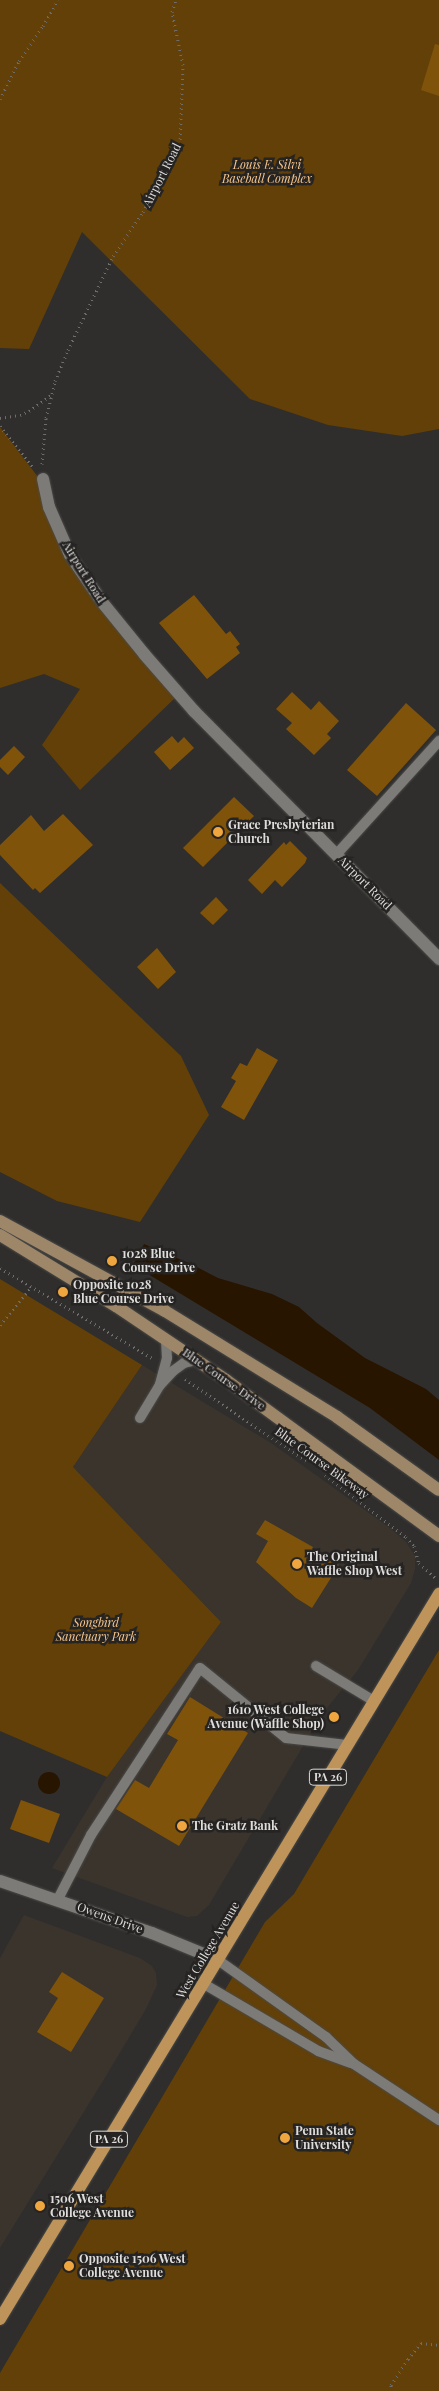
<!DOCTYPE html>
<html>
<head>
<meta charset="utf-8">
<style>
  body { margin:0 }
  #map { position:relative; width:439px; height:2391px; overflow:hidden; background:#2f2e2c; font-family:"Playfair Display",serif }
  div>[style] { position:absolute }
  .built>* { inset:0; background:#3a342d }
  .green>* { inset:0; background:#634007 }
  .water>* { inset:0; background:#281500 }
  .round { border-radius:50% }
  .building>* { inset:0; background:#80530b }
  .path>* { height:3px; margin-top:-1.5px; transform-origin:0; background:repeating-linear-gradient(90deg,#6e6d6b 0 1px,transparent 0 5px) }
  .roads { filter:drop-shadow(0 0 1px #4b4a48) drop-shadow(0 0 1px #4b4a48) }
  .lane>* { height:10px; margin:-5px; padding:0 5px; transform-origin:5px; border-radius:5px; background:#7d7b78 }
  .street>* { height:12px; margin:-6px; padding:0 6px; transform-origin:6px; border-radius:6px; background:#7d7b78 }
  .secondary>* { height:12px; margin:-6px; padding:0 6px; transform-origin:6px; border-radius:6px; background:#9e8769 }
  .primary>* { height:12px; margin:-6px; padding:0 6px; transform-origin:6px; border-radius:6px; background:#be945a }
  .dots>* { width:14px; height:14px; translate:-50% -50%; box-sizing:border-box; border:2px solid #262422; border-radius:50% }
  span { translate:-50% -50%; white-space:nowrap; text-align:center; line-height:1.15; -webkit-text-stroke:5px #262422; paint-order:stroke }
  .shield-label span { padding:1px 4px; background:#262422; border:1px solid; border-radius:4px; -webkit-text-stroke-width:0 }
  .shield-label { font-size:11px; color:#dedddc; font-weight:700 }
  .park-label { font-size:12px; color:#f7c68c; font-style:italic }
  .street-label { font-size:12px; color:#dedddc }
  .poi-label { font-size:12px; color:#dedddc; font-weight:700 }
  .left { translate:0 -50%; text-align:left }
  .right { translate:-100% -50%; text-align:right }
</style>
</head>
<body>
<div id="map">
  <div class="built">
    <i style="clip-path:polygon(142px 1365px,271px 1443px,390px 1528px,406px 1542px,415px 1556px,415px 1569px,411px 1583px,358px 1670px,322px 1714px,209px 1905px,197px 1916px,187px 1917px,52px 1868px,107px 1777px,221px 1622px,73px 1467px)"></i>
    <i style="clip-path:polygon(24px 1915px,140px 1958px,152px 1966px,156px 1973px,157px 1985px,146px 2009px,106px 2076px,0 2248px,0 1958px)"></i>
  </div>
  <div class="green">
    <i style="clip-path:polygon(0 0,439px 0,439px 429px,402px 436px,328px 425px,250px 399px,82px 232px,29px 349px,0 348px)"></i>
    <i style="clip-path:polygon(0 427px,41px 481px,72px 552px,179px 694px,80px 790px,42px 745px,80px 689px,44px 674px,0 688px)"></i>
    <i style="clip-path:polygon(0 883px,181px 1056px,209px 1115px,140px 1222px,57px 1201px,0 1172px)"></i>
    <i style="clip-path:polygon(0 1279px,142px 1365px,73px 1467px,221px 1622px,107px 1777px,0 1731px)"></i>
    <i style="clip-path:polygon(439px 1650px,439px 2391px,0 2391px,0 2373px,265px 1922px,294px 1894px)"></i>
  </div>
  <div class="water">
    <i style="clip-path:polygon(144px 1244px,191px 1264px,218px 1278px,272px 1294px,299px 1307px,317px 1323px,365px 1358px,426px 1389px,439px 1400px,439px 1460px,370px 1408px,133px 1265px)"></i>
    <i class="round" style="left:38px;top:1772px;width:22px;height:22px"></i>
  </div>
  <div class="building">
    <i style="clip-path:polygon(435px 44px,439px 45px,439px 96px,421px 90px)"></i>
    <i style="clip-path:polygon(194px 595px,226px 634px,230px 631px,240px 644px,236px 647px,240px 653px,207px 679px,159px 623px)"></i>
    <i style="clip-path:polygon(292px 692px,311px 710px,319px 701px,339px 721px,327px 734px,331px 738px,314px 755px,286px 729px,292px 723px,276px 709px)"></i>
    <i style="clip-path:polygon(406px 703px,436px 730px,377px 796px,347px 770px)"></i>
    <i style="clip-path:polygon(172px 736px,178px 743px,184px 737px,194px 748px,170px 770px,154px 752px)"></i>
    <i style="clip-path:polygon(14px 746px,25px 757px,8px 775px,0 767px,0 760px)"></i>
    <i style="clip-path:polygon(234px 797px,254px 816px,203px 867px,183px 848px)"></i>
    <i style="clip-path:polygon(63px 814px,93px 845px,40px 893px,35px 888px,33px 890px,0 855px,0 845px,31px 815px,44px 831px)"></i>
    <i style="clip-path:polygon(290px 841px,307px 858px,305px 863px,282px 887px,275px 880px,262px 894px,248px 880px,284px 842px,286px 845px)"></i>
    <i style="clip-path:polygon(216px 897px,228px 910px,213px 925px,200px 913px)"></i>
    <i style="clip-path:polygon(157px 948px,176px 972px,158px 989px,137px 967px)"></i>
    <i style="clip-path:polygon(257px 1048px,278px 1060px,244px 1120px,221px 1107px,236px 1081px,231px 1078px,240px 1063px,247px 1066px)"></i>
    <i style="clip-path:polygon(265px 1520px,313px 1547px,312px 1549px,339px 1565px,312px 1608px,296px 1598px,256px 1562px,268px 1541px,256px 1534px)"></i>
    <i style="clip-path:polygon(190px 1697px,248px 1733px,179px 1846px,116px 1809px,135px 1780px,149px 1788px,178px 1740px,167px 1734px)"></i>
    <i style="clip-path:polygon(21px 1800px,60px 1814px,49px 1843px,10px 1829px)"></i>
    <i style="clip-path:polygon(62px 1972px,104px 1998px,71px 2052px,37px 2032px,58px 1998px,49px 1992px)"></i>
  </div>
  <div class="path">
    <i style="left:0;top:99px;width:42px;rotate:-63.4deg"></i>
    <i style="left:19px;top:61px;width:42px;rotate:-55.6deg"></i>
    <i style="left:43px;top:26px;width:30px;rotate:-60deg"></i>
    <i style="left:0;top:418px;width:20px;rotate:-9deg"></i>
    <i style="left:20px;top:415px;width:10px;rotate:-24deg"></i>
    <i style="left:29px;top:411px;width:29px;rotate:-36deg"></i>
    <i style="left:0;top:426px;width:53px;rotate:51.2deg"></i>
    <i style="left:42px;top:464px;width:46px;rotate:-85deg"></i>
    <i style="left:46px;top:418px;width:38px;rotate:-76deg"></i>
    <i style="left:55px;top:381px;width:34px;rotate:-67deg"></i>
    <i style="left:68px;top:350px;width:104px;rotate:-64.4deg"></i>
    <i style="left:113px;top:256px;width:53px;rotate:-55.7deg"></i>
    <i style="left:143px;top:212px;width:77px;rotate:-61.4deg"></i>
    <i style="left:180px;top:144px;width:79px;rotate:-87.8deg"></i>
    <i style="left:183px;top:65px;width:54px;rotate:-101.7deg"></i>
    <i style="left:172px;top:12px;width:13px;rotate:-72deg"></i>
    <i style="left:0;top:1268px;width:177px;rotate:30.6deg"></i>
    <i style="left:0;top:1325px;width:50px;rotate:-50.6deg"></i>
    <i style="left:185px;top:1379px;width:146px;rotate:34.1deg"></i>
    <i style="left:325px;top:1475px;width:102px;rotate:37.4deg"></i>
    <i style="left:406px;top:1537px;width:12px;rotate:48deg"></i>
    <i style="left:414px;top:1546px;width:18px;rotate:74deg"></i>
    <i style="left:419px;top:1563px;width:24px;rotate:42deg"></i>
    <i style="left:391px;top:2391px;width:6px;rotate:-90deg"></i>
    <i style="left:391px;top:2385px;width:31px;rotate:-57deg"></i>
    <i style="left:408px;top:2359px;width:21px;rotate:-51deg"></i>
    <i style="left:421px;top:2343px;width:18px;rotate:6deg"></i>
  </div>
  <div class="roads">
    <div class="lane">
      <i style="left:336px;top:855px;width:154px;rotate:-47.9deg"></i>
      <i style="left:166px;top:1340px;width:18px;rotate:87deg"></i>
      <i style="left:167px;top:1358px;width:28px;rotate:105deg"></i>
      <i style="left:160px;top:1385px;width:19px;rotate:-47deg"></i>
      <i style="left:173px;top:1371px;width:14px;rotate:-36deg"></i>
      <i style="left:184px;top:1363px;width:12px;rotate:-14deg"></i>
      <i style="left:140px;top:1418px;width:39px;rotate:-59deg"></i>
      <i style="left:316px;top:1666px;width:68px;rotate:31.1deg"></i>
      <i style="left:58px;top:1899px;width:72px;rotate:-62.7deg"></i>
      <i style="left:91px;top:1835px;width:199px;rotate:-56.9deg"></i>
      <i style="left:200px;top:1668px;width:111px;rotate:39.1deg"></i>
      <i style="left:286px;top:1738px;width:61px;rotate:6.5deg"></i>
      <i style="left:218px;top:1960px;width:133px;rotate:35.5deg"></i>
      <i style="left:326px;top:2037px;width:39px;rotate:44deg"></i>
      <i style="left:354px;top:2064px;width:102px;rotate:33.4deg"></i>
      <i style="left:204px;top:1984px;width:132px;rotate:30.4deg"></i>
      <i style="left:318px;top:2051px;width:35px;rotate:20deg"></i>
    </div>
    <div class="street">
      <i style="left:43px;top:479px;width:29px;rotate:78deg"></i>
      <i style="left:49px;top:507px;width:52px;rotate:66.4deg"></i>
      <i style="left:70px;top:555px;width:57px;rotate:55.8deg"></i>
      <i style="left:102px;top:602px;width:68px;rotate:50.9deg"></i>
      <i style="left:145px;top:655px;width:74px;rotate:48.8deg"></i>
      <i style="left:194px;top:711px;width:349px;rotate:45.3deg"></i>
      <i style="left:0;top:1881px;width:161px;rotate:18.9deg"></i>
      <i style="left:152px;top:1933px;width:71px;rotate:22.2deg"></i>
    </div>
    <div class="secondary">
      <i style="left:0;top:1221px;width:188px;rotate:28.6deg"></i>
      <i style="left:165px;top:1311px;width:202px;rotate:31.6deg"></i>
      <i style="left:337px;top:1417px;width:125px;rotate:35.6deg"></i>
      <i style="left:0;top:1235px;width:136px;rotate:31.5deg"></i>
      <i style="left:116px;top:1306px;width:133px;rotate:33.9deg"></i>
      <i style="left:226px;top:1380px;width:264px;rotate:36.2deg"></i>
    </div>
    <div class="primary">
      <i style="left:0;top:2319px;width:848px;rotate:-58.8deg"></i>
    </div>
  </div>
  <div class="dots">
    <i style="left:218px;top:832px;background:#f0a63f"></i>
    <i style="left:112px;top:1261px;background:#f0a63f"></i>
    <i style="left:63px;top:1292px;background:#f0a63f"></i>
    <i style="left:297px;top:1564px;background:#f0a63f"></i>
    <i style="left:334px;top:1717px;background:#f0a63f"></i>
    <i style="left:182px;top:1826px;background:#f0a63f"></i>
    <i style="left:285px;top:2138px;background:#f0a63f"></i>
    <i style="left:40px;top:2206px;background:#f0a63f"></i>
    <i style="left:69px;top:2266px;background:#f0a63f"></i>
  </div>
  <div class="shield-label">
    <span style="left:328px;top:1777px">PA 26</span>
    <span style="left:109px;top:2139px">PA 26</span>
  </div>
  <div class="park-label">
    <span style="left:267px;top:172px">Louis E. Silvi<br>Baseball Complex</span>
    <span style="left:96px;top:1630px">Songbird<br>Sanctuary Park</span>
  </div>
  <div class="street-label">
    <span style="left:162px;top:175px;rotate:-63deg">Airport Road</span>
    <span style="left:84px;top:572px;rotate:58deg">Airport Road</span>
    <span style="left:365px;top:883px;rotate:45deg">Airport Road</span>
    <span style="left:224px;top:1379px;rotate:35deg">Blue Course Drive</span>
    <span style="left:322px;top:1463px;rotate:36deg">Blue Course Bikeway</span>
    <span style="left:110px;top:1918px;rotate:20deg">Owens Drive</span>
    <span style="left:208px;top:1950px;rotate:-59deg">West College Avenue</span>
  </div>
  <div class="poi-label">
    <span class="left" style="left:228px;top:832px">Grace Presbyterian<br>Church</span>
    <span class="left" style="left:122px;top:1261px">1028 Blue<br>Course Drive</span>
    <span class="left" style="left:73px;top:1292px">Opposite 1028<br>Blue Course Drive</span>
    <span class="left" style="left:307px;top:1564px">The Original<br>Waffle Shop West</span>
    <span class="right" style="left:324px;top:1717px">1610 West College<br>Avenue (Waffle Shop)</span>
    <span class="left" style="left:192px;top:1826px">The Gratz Bank</span>
    <span class="left" style="left:295px;top:2138px">Penn State<br>University</span>
    <span class="left" style="left:50px;top:2206px">1506 West<br>College Avenue</span>
    <span class="left" style="left:79px;top:2266px">Opposite 1506 West<br>College Avenue</span>
  </div>
</div>
</body>
</html>
